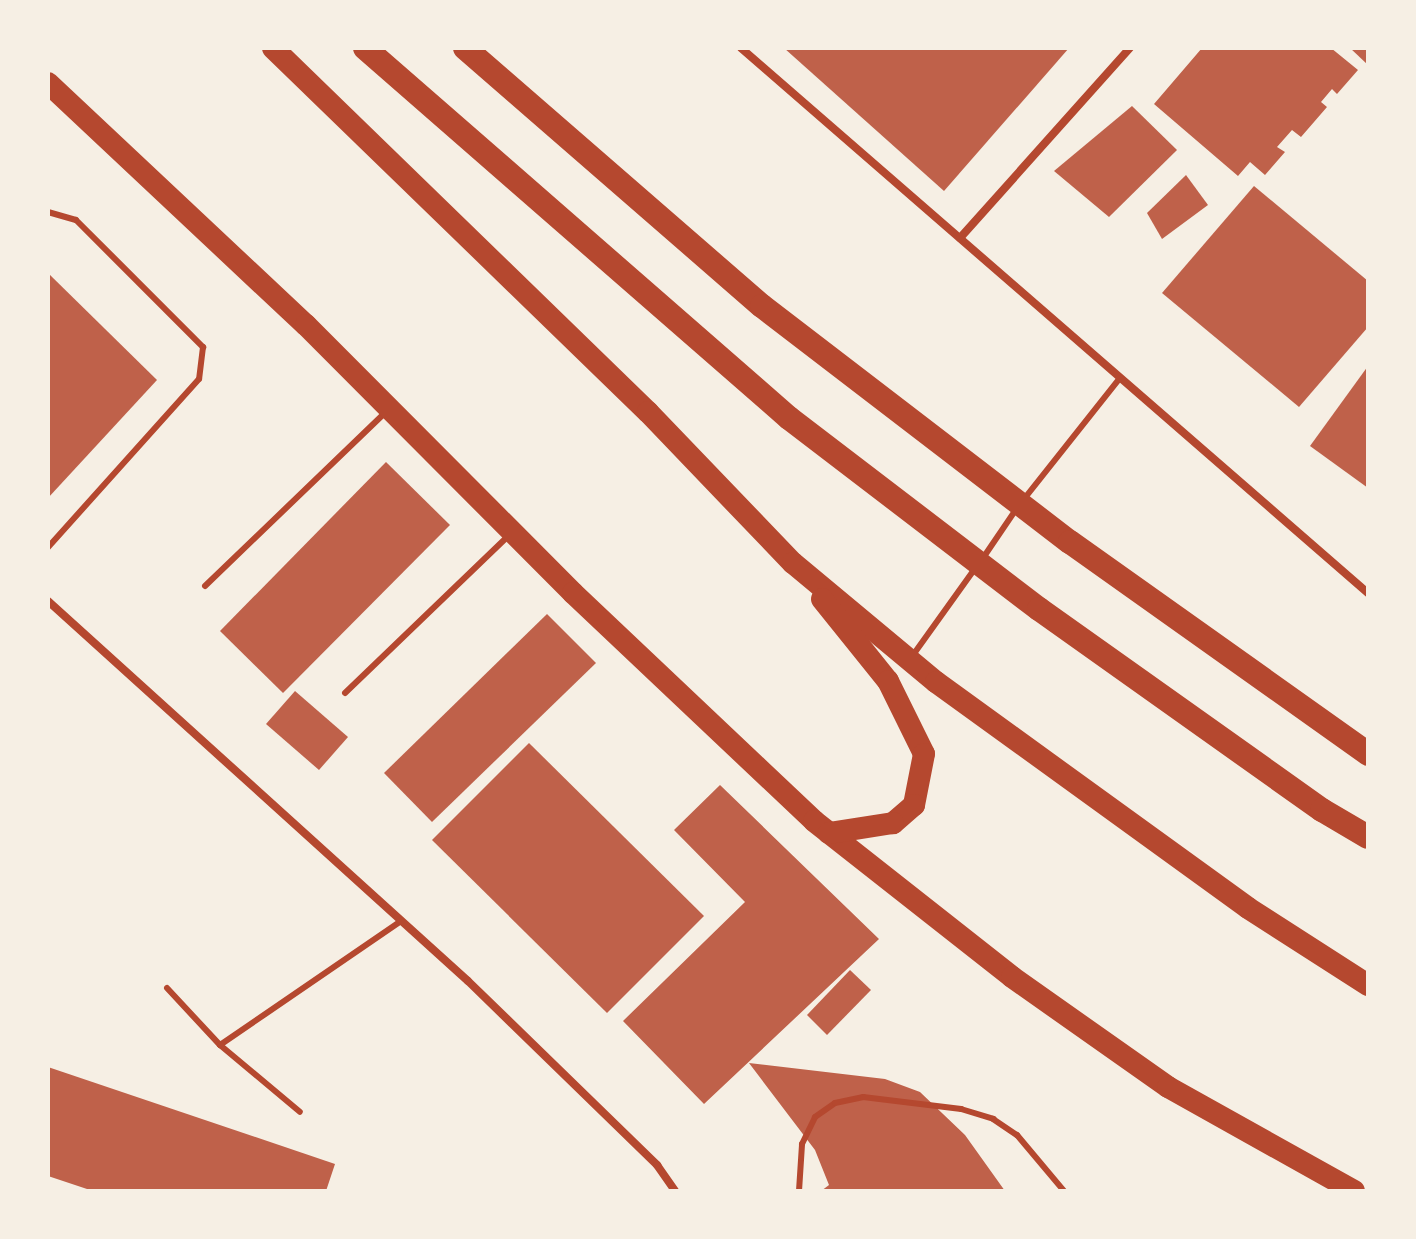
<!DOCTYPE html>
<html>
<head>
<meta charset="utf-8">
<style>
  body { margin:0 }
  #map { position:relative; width:1416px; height:1239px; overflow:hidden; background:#f6efe4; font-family:"DM Sans",sans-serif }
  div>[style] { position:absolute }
  .building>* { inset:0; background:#bf614a }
  .service>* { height:6px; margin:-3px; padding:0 3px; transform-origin:3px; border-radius:3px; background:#b5482f }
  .minor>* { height:8px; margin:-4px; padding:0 4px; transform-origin:4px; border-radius:4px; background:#b5482f }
  .trunk>* { height:22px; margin:-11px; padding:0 11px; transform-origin:11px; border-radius:11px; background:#b5482f }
  .motorway>* { height:24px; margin:-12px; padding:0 12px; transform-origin:12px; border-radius:12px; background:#b5482f }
  span { translate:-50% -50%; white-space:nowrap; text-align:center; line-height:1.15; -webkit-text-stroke:8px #f6efe4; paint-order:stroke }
  .frame { position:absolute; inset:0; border:50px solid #f6efe4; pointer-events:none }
</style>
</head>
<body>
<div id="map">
  <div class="building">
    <i style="clip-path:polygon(784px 48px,1069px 48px,944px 191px)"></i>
    <i style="clip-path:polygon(1202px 48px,1331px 48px,1358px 70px,1337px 94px,1332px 89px,1321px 102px,1327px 107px,1301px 137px,1292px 130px,1277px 147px,1285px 152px,1265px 175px,1250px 162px,1238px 176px,1154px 104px)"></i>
    <i style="clip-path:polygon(1350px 48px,1368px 48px,1368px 65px)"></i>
    <i style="clip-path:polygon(1132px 106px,1177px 150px,1109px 217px,1054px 171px)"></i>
    <i style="clip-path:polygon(1186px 175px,1208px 205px,1162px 239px,1147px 213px)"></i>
    <i style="clip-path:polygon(1254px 186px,1368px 281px,1368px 327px,1299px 407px,1162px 293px)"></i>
    <i style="clip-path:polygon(48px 273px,157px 380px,48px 498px)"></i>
    <i style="clip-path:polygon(1368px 366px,1368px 488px,1310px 446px)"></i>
    <i style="clip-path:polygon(386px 462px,450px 525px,283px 693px,220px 631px)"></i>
    <i style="clip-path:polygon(547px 614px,596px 663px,432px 822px,384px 773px)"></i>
    <i style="clip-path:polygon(295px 691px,348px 737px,319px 770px,266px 724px)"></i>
    <i style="clip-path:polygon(529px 743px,704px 916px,607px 1013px,432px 840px)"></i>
    <i style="clip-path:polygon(720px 785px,879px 939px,704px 1104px,623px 1021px,745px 902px,674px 830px)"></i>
    <i style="clip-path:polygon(850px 970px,871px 990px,827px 1035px,807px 1015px)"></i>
    <i style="clip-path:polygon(749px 1063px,885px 1079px,920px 1092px,965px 1135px,1005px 1191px,821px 1191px,829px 1185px,815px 1150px)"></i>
    <i style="clip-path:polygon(48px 1067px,335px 1164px,326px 1191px,93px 1191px,48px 1176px)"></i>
  </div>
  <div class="service">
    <i style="left:48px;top:212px;width:29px;rotate:16deg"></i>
    <i style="left:76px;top:220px;width:180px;rotate:45deg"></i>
    <i style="left:203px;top:347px;width:32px;rotate:97deg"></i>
    <i style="left:199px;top:379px;width:226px;rotate:131.9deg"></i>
    <i style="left:1024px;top:499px;width:153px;rotate:-51.6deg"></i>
    <i style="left:983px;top:558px;width:60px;rotate:-55.8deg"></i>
    <i style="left:205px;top:586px;width:252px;rotate:-43.9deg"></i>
    <i style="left:913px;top:655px;width:108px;rotate:-54.4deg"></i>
    <i style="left:345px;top:693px;width:229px;rotate:-43.9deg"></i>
    <i style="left:167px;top:988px;width:78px;rotate:47.1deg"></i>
    <i style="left:220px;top:1045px;width:219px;rotate:-34.4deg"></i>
    <i style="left:220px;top:1045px;width:104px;rotate:39.9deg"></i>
    <i style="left:799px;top:1191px;width:47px;rotate:-86.3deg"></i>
    <i style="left:802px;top:1144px;width:30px;rotate:-64deg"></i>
    <i style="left:815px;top:1117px;width:24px;rotate:-35deg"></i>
    <i style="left:835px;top:1103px;width:29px;rotate:-12deg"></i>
    <i style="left:863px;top:1097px;width:99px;rotate:7deg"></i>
    <i style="left:961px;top:1109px;width:34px;rotate:17deg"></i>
    <i style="left:993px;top:1119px;width:29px;rotate:34deg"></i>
    <i style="left:1017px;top:1135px;width:73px;rotate:50deg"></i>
  </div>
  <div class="minor">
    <i style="left:741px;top:48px;width:831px;rotate:41deg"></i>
    <i style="left:960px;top:238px;width:255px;rotate:-48.2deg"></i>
    <i style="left:48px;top:601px;width:566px;rotate:42.14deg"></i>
    <i style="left:468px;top:981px;width:264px;rotate:44.2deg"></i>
    <i style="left:657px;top:1165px;width:32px;rotate:55deg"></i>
  </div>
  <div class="trunk">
    <i style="left:273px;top:48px;width:523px;rotate:44.15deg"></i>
    <i style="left:648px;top:412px;width:209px;rotate:46.2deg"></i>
    <i style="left:793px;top:563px;width:186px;rotate:39.8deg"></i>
    <i style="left:936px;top:682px;width:385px;rotate:35.9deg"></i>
    <i style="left:1248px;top:908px;width:143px;rotate:32.7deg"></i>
    <i style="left:48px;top:83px;width:354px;rotate:43.2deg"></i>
    <i style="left:306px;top:325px;width:378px;rotate:45.1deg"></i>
    <i style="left:573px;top:593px;width:332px;rotate:43.4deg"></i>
    <i style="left:814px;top:821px;width:252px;rotate:38.2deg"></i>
    <i style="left:1012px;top:977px;width:191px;rotate:35.2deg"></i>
    <i style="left:1168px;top:1087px;width:213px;rotate:29.2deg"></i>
    <i style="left:822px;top:599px;width:105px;rotate:51.2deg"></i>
    <i style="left:888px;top:681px;width:81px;rotate:63.7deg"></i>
    <i style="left:924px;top:754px;width:52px;rotate:101.1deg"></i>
    <i style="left:914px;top:805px;width:28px;rotate:139deg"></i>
    <i style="left:893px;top:823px;width:65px;rotate:171.1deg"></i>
  </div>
  <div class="motorway">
    <i style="left:365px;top:48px;width:563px;rotate:41.11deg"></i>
    <i style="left:789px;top:418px;width:315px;rotate:37.4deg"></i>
    <i style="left:1039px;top:609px;width:347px;rotate:35.4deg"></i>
    <i style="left:1322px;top:810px;width:53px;rotate:30.4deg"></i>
    <i style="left:465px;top:48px;width:393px;rotate:41deg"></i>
    <i style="left:762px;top:306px;width:388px;rotate:37.5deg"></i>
    <i style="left:1070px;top:542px;width:366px;rotate:35.4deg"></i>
  </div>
  <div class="frame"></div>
</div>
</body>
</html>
